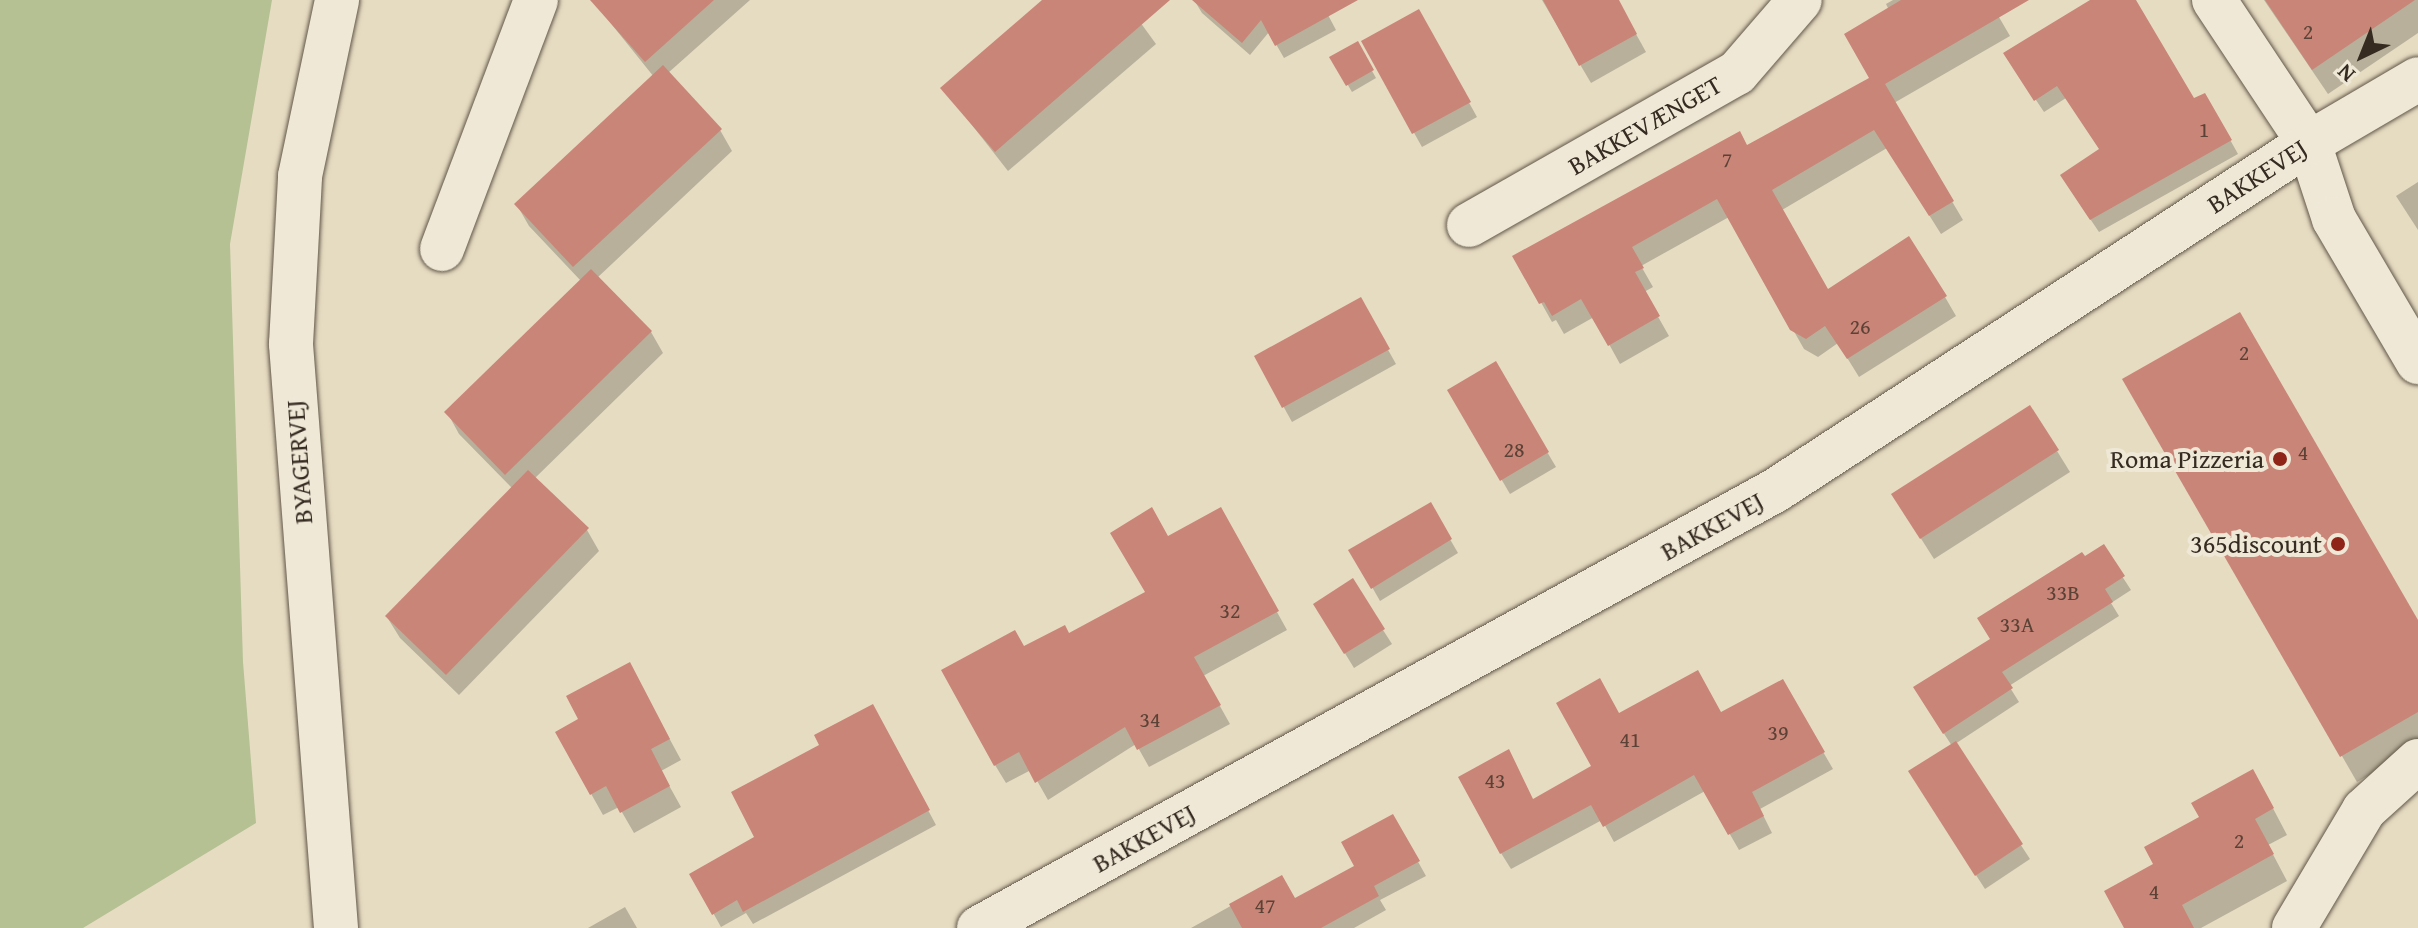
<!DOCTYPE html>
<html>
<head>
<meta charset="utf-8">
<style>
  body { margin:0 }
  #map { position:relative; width:2418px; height:928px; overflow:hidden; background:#e6dcc2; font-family:"Gentium Book Plus",serif }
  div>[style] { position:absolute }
  .green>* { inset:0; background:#b5c093 }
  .shadow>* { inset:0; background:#0003 }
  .building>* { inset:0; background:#c98577 }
  .roads { filter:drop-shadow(0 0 2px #625748) drop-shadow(0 0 2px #625748) }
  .street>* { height:44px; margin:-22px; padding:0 22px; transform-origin:22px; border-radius:22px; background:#efe8d7 }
  .secondary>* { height:44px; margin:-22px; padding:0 22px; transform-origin:22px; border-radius:22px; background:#efe8d7 }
  .dots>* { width:22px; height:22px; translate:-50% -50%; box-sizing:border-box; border:4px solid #efe8d7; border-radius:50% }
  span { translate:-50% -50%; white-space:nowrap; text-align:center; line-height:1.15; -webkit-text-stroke:8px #efe8d7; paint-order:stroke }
  .number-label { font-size:22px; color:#5b4236 }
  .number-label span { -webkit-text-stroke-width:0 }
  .street-label { font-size:26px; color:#362b20 }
  .poi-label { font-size:26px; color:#362b20 }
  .right { translate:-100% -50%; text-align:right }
  .north { position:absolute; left:2322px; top:16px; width:80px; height:80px; -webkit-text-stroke:6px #efe8d7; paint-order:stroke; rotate:223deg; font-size:22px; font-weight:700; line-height:32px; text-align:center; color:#362b20 }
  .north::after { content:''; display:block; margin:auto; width:28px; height:36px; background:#362b20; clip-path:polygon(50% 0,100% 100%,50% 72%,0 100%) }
</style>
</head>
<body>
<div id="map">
  <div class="green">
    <i style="clip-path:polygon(0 0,272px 0,230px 244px,243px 662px,256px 823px,83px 928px,0 928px)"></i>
  </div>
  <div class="shadow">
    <i style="clip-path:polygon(592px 0,750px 0,668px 73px,720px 130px,732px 151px,597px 278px,651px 332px,663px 353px,534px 479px,587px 530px,599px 551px,459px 695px,400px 638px,387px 617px,512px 488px,459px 434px,447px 412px,581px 281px,529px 226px,517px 205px,654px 77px)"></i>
    <i style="clip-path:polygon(1045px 0,1124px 0,1156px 44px,1008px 171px,943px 88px)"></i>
    <i style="clip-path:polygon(1194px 0,1320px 0,1336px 30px,1284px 58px,1269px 32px,1250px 55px,1202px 13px)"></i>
    <i style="clip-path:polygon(1542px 0,1617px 0,1646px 52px,1591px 83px)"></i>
    <i style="clip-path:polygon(1893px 0,1989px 0,2010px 36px,1894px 103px,1963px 220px,1941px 234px,1887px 148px,1782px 210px,1827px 292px,1945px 297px,1956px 316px,1859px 377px,1838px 343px,1818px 357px,1804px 349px,1729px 217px,1641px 266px,1653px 287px,1644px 292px,1669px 336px,1620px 364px,1594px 317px,1564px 334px,1556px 320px,1552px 322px,1515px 256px,1747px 147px,1871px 78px,1889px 10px,1886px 4px)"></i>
    <i style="clip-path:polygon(2092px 0,2132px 0,2194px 101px,2205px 95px,2238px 154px,2099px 232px,2070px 189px,2101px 151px,2066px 98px,2044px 112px,2014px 67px)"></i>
    <i style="clip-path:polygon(2264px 0,2418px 0,2418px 33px,2328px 94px)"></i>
    <i style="clip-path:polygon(1418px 11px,1477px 117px,1422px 147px,1363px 42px)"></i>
    <i style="clip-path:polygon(1357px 44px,1376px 78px,1352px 92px,1332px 58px)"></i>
    <i style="clip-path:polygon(2418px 182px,2418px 230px,2396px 196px)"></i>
    <i style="clip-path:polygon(1360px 300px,1396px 364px,1292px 422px,1256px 357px)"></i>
    <i style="clip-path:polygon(1495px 364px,1556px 467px,1510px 494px,1449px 390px)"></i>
    <i style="clip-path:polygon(2125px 380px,2418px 624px,2418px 747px,2357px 782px)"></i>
    <i style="clip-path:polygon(2057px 451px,2070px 472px,1934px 559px,1906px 515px)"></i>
    <i style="clip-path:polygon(1430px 505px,1458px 553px,1380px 601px,1351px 550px)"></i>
    <i style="clip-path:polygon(1220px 510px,1287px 630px,1203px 676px,1230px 724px,1149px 767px,1136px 744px,1048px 800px,1031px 770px,1006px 783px,995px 765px,1023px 649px,1069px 635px,1148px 593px,1168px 539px)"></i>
    <i style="clip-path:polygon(2103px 547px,2131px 590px,2111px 603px,2119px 616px,2009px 686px,2019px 702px,1955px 744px,2030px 859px,1985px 889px,1919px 787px,1952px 746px,1923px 701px)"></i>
    <i style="clip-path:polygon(1324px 619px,1383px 630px,1392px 644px,1354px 668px)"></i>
    <i style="clip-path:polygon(1782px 681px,1833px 769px,1760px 809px,1772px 833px,1739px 850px,1705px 791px,1614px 842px,1602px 820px,1511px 869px,1501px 853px,1533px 801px,1594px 767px,1619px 716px,1721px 715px)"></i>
    <i style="clip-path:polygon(641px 686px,681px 760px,661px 771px,681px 807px,634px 833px,619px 807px,603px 815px,557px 733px)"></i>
    <i style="clip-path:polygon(880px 720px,936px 825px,753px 924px,746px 913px,721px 927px,692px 875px,757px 837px)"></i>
    <i style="clip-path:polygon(2267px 797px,2287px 835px,2268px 845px,2287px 881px,2201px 928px,2127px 928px)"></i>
    <i style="clip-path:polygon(1393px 817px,1426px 876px,1380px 900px,1386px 910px,1354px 928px,1191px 928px,1281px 878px,1295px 901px,1356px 866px)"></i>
    <i style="clip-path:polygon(625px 907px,637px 928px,588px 928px)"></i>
  </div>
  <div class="building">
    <i style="clip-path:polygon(590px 0,714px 0,645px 62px)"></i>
    <i style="clip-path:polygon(1042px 0,1170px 0,995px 152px,940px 88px)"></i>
    <i style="clip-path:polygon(1192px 0,1358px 0,1275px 46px,1261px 20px,1242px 43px)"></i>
    <i style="clip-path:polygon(1543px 0,1619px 0,1637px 34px,1579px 66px)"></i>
    <i style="clip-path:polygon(1901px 0,2029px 0,1885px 84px,1954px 201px,1929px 216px,1874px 130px,1772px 190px,1828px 289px,1909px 236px,1947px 296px,1847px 359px,1825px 326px,1806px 339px,1790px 330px,1717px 199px,1632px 247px,1644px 268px,1635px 272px,1660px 316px,1608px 346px,1581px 299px,1552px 316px,1544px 302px,1539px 304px,1512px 256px,1740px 131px,1747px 145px,1869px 78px,1844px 34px)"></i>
    <i style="clip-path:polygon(2090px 0,2136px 0,2194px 98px,2205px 93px,2232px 140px,2090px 220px,2060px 175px,2099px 149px,2057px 86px,2034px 101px,2003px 53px)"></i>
    <i style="clip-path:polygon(2265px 0,2415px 0,2312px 70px)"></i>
    <i style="clip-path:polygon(1419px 9px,1471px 102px,1412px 134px,1361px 41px)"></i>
    <i style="clip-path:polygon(1358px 41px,1374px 70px,1346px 86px,1329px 57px)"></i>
    <i style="clip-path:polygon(663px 65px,722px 129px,573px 267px,514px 204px)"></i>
    <i style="clip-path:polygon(591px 269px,652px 331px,505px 475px,444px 412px)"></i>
    <i style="clip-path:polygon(1361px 297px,1390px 349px,1282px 408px,1254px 356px)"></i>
    <i style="clip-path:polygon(2240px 312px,2418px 620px,2418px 712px,2340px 757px,2122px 379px)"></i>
    <i style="clip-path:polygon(1496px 361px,1549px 452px,1500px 481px,1447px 390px)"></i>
    <i style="clip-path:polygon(2030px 405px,2059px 450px,1920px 539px,1891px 494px)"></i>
    <i style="clip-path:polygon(528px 470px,589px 528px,446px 675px,385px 616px)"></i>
    <i style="clip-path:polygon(1431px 502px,1452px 539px,1371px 589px,1348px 550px)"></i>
    <i style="clip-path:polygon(1152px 507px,1168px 536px,1221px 507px,1279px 611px,1194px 657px,1221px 705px,1137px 750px,1125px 727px,1035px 783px,1019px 752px,994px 766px,941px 670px,1015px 630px,1024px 646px,1065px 625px,1069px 633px,1145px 592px,1110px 533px)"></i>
    <i style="clip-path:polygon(2104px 544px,2125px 576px,2105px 589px,2113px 602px,2002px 672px,2013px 688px,1943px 734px,1913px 687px,1990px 639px,1977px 618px,2082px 552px,2085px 556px)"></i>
    <i style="clip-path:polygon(1353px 578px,1385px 629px,1344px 654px,1313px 604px)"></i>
    <i style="clip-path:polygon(630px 662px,670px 739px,651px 749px,670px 786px,620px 813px,606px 786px,590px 795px,555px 732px,578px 719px,566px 696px)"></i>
    <i style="clip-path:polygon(1698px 670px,1721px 712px,1783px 679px,1825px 752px,1752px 792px,1764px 816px,1728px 835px,1694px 775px,1603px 827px,1591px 805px,1500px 854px,1458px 777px,1509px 749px,1533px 799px,1591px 766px,1556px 703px,1600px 678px,1619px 713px)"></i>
    <i style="clip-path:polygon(873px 704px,930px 810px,743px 912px,737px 900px,712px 915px,689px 874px,754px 837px,731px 792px,819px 745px,814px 735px)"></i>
    <i style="clip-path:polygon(1956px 741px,2023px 844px,1975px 876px,1908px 771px)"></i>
    <i style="clip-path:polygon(2253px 769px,2274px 808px,2255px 819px,2274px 854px,2182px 905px,2194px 928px,2124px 928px,2104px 891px,2153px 864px,2144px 847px,2199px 817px,2191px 803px)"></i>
    <i style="clip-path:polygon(1393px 814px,1420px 861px,1374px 886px,1379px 896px,1321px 928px,1242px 928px,1229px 904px,1282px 875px,1295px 898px,1354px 866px,1341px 842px)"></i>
  </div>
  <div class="roads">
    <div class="street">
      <i style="left:2214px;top:0;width:172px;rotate:56.4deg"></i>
      <i style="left:2309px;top:143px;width:80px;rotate:71.8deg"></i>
      <i style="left:2334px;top:219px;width:166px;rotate:59.6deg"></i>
      <i style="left:1469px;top:225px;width:308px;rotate:-29.6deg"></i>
      <i style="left:1737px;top:73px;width:96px;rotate:-49.2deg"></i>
      <i style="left:442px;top:249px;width:266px;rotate:-69.3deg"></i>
      <i style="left:2294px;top:928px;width:137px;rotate:-59.3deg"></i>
      <i style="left:2364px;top:810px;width:73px;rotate:-42.2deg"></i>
    </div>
    <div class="secondary">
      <i style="left:336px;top:928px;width:586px;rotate:-94.41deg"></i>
      <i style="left:291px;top:344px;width:168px;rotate:-86.9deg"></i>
      <i style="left:300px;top:176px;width:180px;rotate:-78.1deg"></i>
      <i style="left:979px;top:928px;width:909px;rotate:-28.79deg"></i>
      <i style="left:1776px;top:490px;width:636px;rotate:-33.07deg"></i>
      <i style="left:2309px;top:143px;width:126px;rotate:-30.4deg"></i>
    </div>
  </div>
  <div class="dots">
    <i style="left:2280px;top:459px;background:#8f2418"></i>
    <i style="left:2338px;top:544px;background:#8f2418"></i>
  </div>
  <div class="number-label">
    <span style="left:2308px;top:32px">2</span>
    <span style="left:2204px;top:130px">1</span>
    <span style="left:1727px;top:160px">7</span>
    <span style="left:1860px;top:327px">26</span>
    <span style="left:2244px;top:353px">2</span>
    <span style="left:1514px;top:450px">28</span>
    <span style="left:2303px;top:453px">4</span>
    <span style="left:2063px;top:593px">33B</span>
    <span style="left:1230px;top:611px">32</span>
    <span style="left:2017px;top:625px">33A</span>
    <span style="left:1150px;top:720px">34</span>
    <span style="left:1778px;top:733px">39</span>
    <span style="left:1630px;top:740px">41</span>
    <span style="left:1495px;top:781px">43</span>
    <span style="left:2239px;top:841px">2</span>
    <span style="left:2154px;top:892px">4</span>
    <span style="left:1265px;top:906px">47</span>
  </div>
  <div class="street-label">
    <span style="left:1645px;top:125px;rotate:-30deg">BAKKEVÆNGET</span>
    <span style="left:2257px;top:176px;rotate:-33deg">BAKKEVEJ</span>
    <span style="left:299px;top:462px;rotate:-94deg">BYAGERVEJ</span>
    <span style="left:1712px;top:526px;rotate:-29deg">BAKKEVEJ</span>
    <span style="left:1144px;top:838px;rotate:-29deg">BAKKEVEJ</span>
  </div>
  <div class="poi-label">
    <span class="right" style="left:2264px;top:459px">Roma Pizzeria</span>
    <span class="right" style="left:2322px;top:544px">365discount</span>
  </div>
  <div class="north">N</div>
</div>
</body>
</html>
